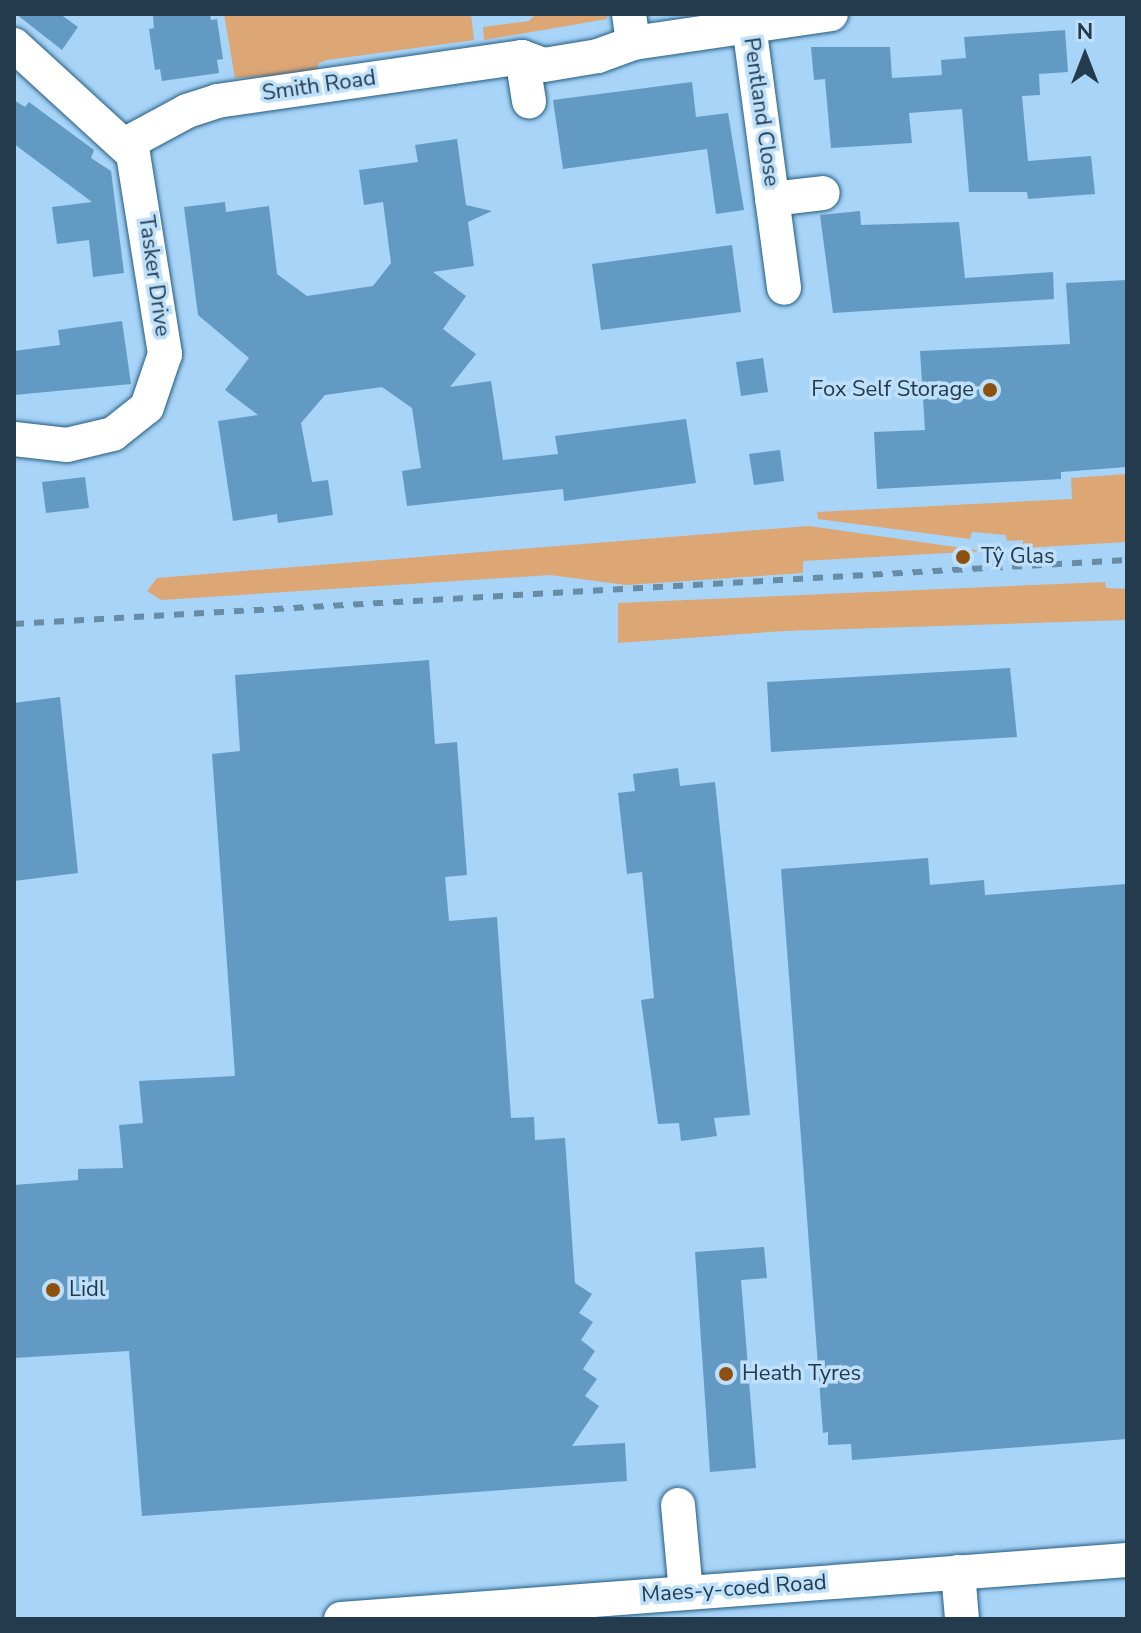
<!DOCTYPE html>
<html>
<head>
<meta charset="utf-8">
<style>
  body { margin:0 }
  #map { position:relative; width:1141px; height:1633px; overflow:hidden; background:#a7d4f7; font-family:"Nunito Sans",sans-serif }
  div>[style] { position:absolute }
  .green>* { inset:0; background:#dda675 }
  .building>* { inset:0; background:#639ac4 }
  .roads { filter:drop-shadow(0 0 2px #255c82) drop-shadow(0 0 2px #255c82) }
  .minor>* { height:34px; margin:-17px; padding:0 17px; transform-origin:17px; border-radius:17px; background:#fff }
  .rail>* { height:6px; margin-top:-3px; transform-origin:0; background:repeating-linear-gradient(90deg,#688ba6 0 10px,transparent 0 20px) }
  .dots>* { width:22px; height:22px; translate:-50% -50%; box-sizing:border-box; border:4px solid #bee0fa; border-radius:50% }
  span { translate:-50% -50%; white-space:nowrap; text-align:center; line-height:1.15; -webkit-text-stroke:7px #bee0fa; paint-order:stroke }
  .street-label { font-size:22px; color:#233b4c }
  .poi-label { font-size:22px; color:#233b4c }
  .right { translate:-100% -50%; text-align:right }
  .left { translate:0 -50%; text-align:left }
  .frame { position:absolute; inset:0; border:16px solid #233b4c; pointer-events:none }
  .north { position:absolute; left:1045px; top:16px; width:80px; height:80px; -webkit-text-stroke:6px #bee0fa; paint-order:stroke; rotate:0deg; font-size:22px; font-weight:700; line-height:32px; text-align:center; color:#233b4c }
  .north::after { content:''; display:block; margin:auto; width:28px; height:36px; background:#233b4c; clip-path:polygon(50% 0,100% 100%,50% 72%,0 100%) }
</style>
</head>
<body>
<div id="map">
  <div class="green">
    <i style="clip-path:polygon(224px 14px,471px 14px,474px 40px,327px 60px,319px 63px,316px 73px,235px 78px)"></i>
    <i style="clip-path:polygon(536px 14px,607px 14px,607px 19px,484px 40px,483px 27px,529px 21px)"></i>
    <i style="clip-path:polygon(1127px 474px,1127px 542px,1023px 548px,1023px 540px,1007px 541px,1006px 535px,972px 532px,970px 539px,818px 519px,817px 512px,1072px 499px,1071px 478px)"></i>
    <i style="clip-path:polygon(809px 526px,983px 551px,803px 561px,803px 573px,626px 585px,550px 575px,161px 600px,147px 591px,157px 578px)"></i>
    <i style="clip-path:polygon(1105px 582px,1106px 588px,1127px 589px,1127px 620px,784px 631px,618px 643px,618px 603px)"></i>
  </div>
  <div class="building">
    <i style="clip-path:polygon(16px 14px,60px 14px,78px 27px,62px 50px)"></i>
    <i style="clip-path:polygon(210px 14px,211px 20px,217px 19px,223px 59px,217px 60px,219px 73px,162px 81px,160px 69px,155px 70px,149px 29px,154px 28px,153px 16px)"></i>
    <i style="clip-path:polygon(1065px 30px,1068px 72px,1039px 74px,1040px 95px,1022px 96px,1028px 161px,1091px 156px,1095px 194px,1028px 199px,1027px 192px,969px 192px,962px 109px,909px 113px,912px 143px,831px 148px,825px 79px,814px 80px,811px 47px,890px 47px,892px 78px,942px 75px,941px 60px,966px 58px,964px 37px)"></i>
    <i style="clip-path:polygon(692px 82px,696px 117px,728px 113px,744px 210px,716px 214px,707px 149px,563px 169px,553px 100px)"></i>
    <i style="clip-path:polygon(14px 100px,25px 107px,29px 102px,94px 150px,91px 158px,111px 171px,124px 273px,93px 277px,89px 240px,57px 244px,52px 207px,92px 202px,14px 144px)"></i>
    <i style="clip-path:polygon(457px 139px,466px 205px,492px 211px,468px 222px,474px 266px,433px 272px,466px 296px,443px 329px,476px 354px,450px 387px,491px 381px,503px 460px,558px 454px,555px 436px,686px 419px,696px 483px,564px 501px,563px 489px,407px 506px,402px 471px,421px 468px,412px 408px,382px 387px,325px 395px,301px 423px,312px 482px,328px 480px,333px 515px,278px 523px,277px 514px,233px 521px,218px 421px,258px 415px,225px 390px,249px 358px,198px 315px,184px 207px,225px 202px,226px 212px,269px 206px,277px 274px,307px 296px,373px 286px,391px 263px,383px 202px,364px 205px,359px 170px,418px 162px,415px 145px)"></i>
    <i style="clip-path:polygon(860px 211px,861px 225px,959px 222px,965px 278px,1053px 272px,1054px 299px,833px 313px,820px 215px)"></i>
    <i style="clip-path:polygon(732px 245px,741px 312px,601px 330px,592px 264px)"></i>
    <i style="clip-path:polygon(1127px 280px,1127px 467px,1061px 472px,1061px 479px,877px 489px,874px 432px,925px 430px,920px 351px,1070px 344px,1066px 283px)"></i>
    <i style="clip-path:polygon(122px 321px,131px 384px,14px 395px,14px 351px,60px 345px,58px 330px)"></i>
    <i style="clip-path:polygon(763px 358px,768px 392px,741px 396px,736px 362px)"></i>
    <i style="clip-path:polygon(780px 450px,784px 481px,754px 485px,749px 454px)"></i>
    <i style="clip-path:polygon(85px 477px,89px 508px,46px 513px,42px 482px)"></i>
    <i style="clip-path:polygon(429px 660px,435px 744px,457px 742px,467px 875px,445px 877px,449px 921px,497px 917px,511px 1118px,534px 1117px,535px 1140px,565px 1138px,575px 1283px,592px 1294px,579px 1313px,593px 1322px,581px 1340px,595px 1351px,583px 1369px,597px 1379px,585px 1396px,599px 1406px,572px 1446px,625px 1443px,627px 1481px,142px 1516px,129px 1351px,14px 1358px,14px 1185px,78px 1180px,78px 1169px,123px 1168px,119px 1125px,143px 1123px,139px 1081px,235px 1076px,212px 754px,240px 751px,235px 675px)"></i>
    <i style="clip-path:polygon(1010px 668px,1017px 737px,771px 752px,767px 682px)"></i>
    <i style="clip-path:polygon(60px 697px,78px 873px,14px 881px,14px 703px)"></i>
    <i style="clip-path:polygon(678px 768px,680px 786px,715px 782px,750px 1115px,714px 1118px,717px 1136px,681px 1141px,679px 1123px,658px 1124px,641px 1000px,654px 998px,642px 872px,627px 874px,618px 793px,635px 791px,633px 774px)"></i>
    <i style="clip-path:polygon(928px 858px,930px 885px,984px 880px,985px 895px,1127px 884px,1127px 1439px,852px 1460px,851px 1444px,828px 1445px,828px 1432px,823px 1433px,781px 869px)"></i>
    <i style="clip-path:polygon(764px 1247px,767px 1278px,741px 1280px,756px 1468px,710px 1472px,695px 1252px)"></i>
  </div>
  <div class="roads">
    <div class="minor">
      <i style="left:629px;top:14px;width:29px;rotate:82deg"></i>
      <i style="left:749px;top:25px;width:265px;rotate:82.4deg"></i>
      <i style="left:14px;top:45px;width:161px;rotate:42.5deg"></i>
      <i style="left:133px;top:154px;width:203px;rotate:80.9deg"></i>
      <i style="left:165px;top:354px;width:56px;rotate:108.8deg"></i>
      <i style="left:147px;top:407px;width:43px;rotate:141.5deg"></i>
      <i style="left:113px;top:434px;width:47px;rotate:166.6deg"></i>
      <i style="left:67px;top:445px;width:53px;rotate:-173.5deg"></i>
      <i style="left:522px;top:57px;width:45px;rotate:81deg"></i>
      <i style="left:126px;top:144px;width:69px;rotate:-28.4deg"></i>
      <i style="left:187px;top:111px;width:32px;rotate:-18deg"></i>
      <i style="left:217px;top:101px;width:308px;rotate:-8.2deg"></i>
      <i style="left:522px;top:57px;width:23px;rotate:20deg"></i>
      <i style="left:544px;top:65px;width:55px;rotate:-9.5deg"></i>
      <i style="left:598px;top:56px;width:37px;rotate:-20deg"></i>
      <i style="left:633px;top:43px;width:200px;rotate:-8.3deg"></i>
      <i style="left:772px;top:199px;width:51px;rotate:-6.7deg"></i>
      <i style="left:678px;top:1505px;width:88px;rotate:84.8deg"></i>
      <i style="left:958px;top:1572px;width:47px;rotate:85.1deg"></i>
      <i style="left:341px;top:1619px;width:788px;rotate:-4.29deg"></i>
    </div>
  </div>
  <div class="rail">
    <i style="left:14px;top:624px;width:1115px;rotate:-3.29deg"></i>
  </div>
  <div class="dots">
    <i style="left:990px;top:390px;background:#8d510f"></i>
    <i style="left:963px;top:557px;background:#8d510f"></i>
    <i style="left:53px;top:1290px;background:#8d510f"></i>
    <i style="left:726px;top:1374px;background:#8d510f"></i>
  </div>
  <div class="street-label">
    <span style="left:319px;top:86px;rotate:-8deg">Smith Road</span>
    <span style="left:761px;top:112px;rotate:82deg">Pentland Close</span>
    <span style="left:154px;top:276px;rotate:82deg">Tasker Drive</span>
    <span style="left:734px;top:1589px;rotate:-4deg">Maes-y-coed Road</span>
  </div>
  <div class="poi-label">
    <span class="right" style="left:974px;top:390px">Fox Self Storage</span>
    <span class="left" style="left:981px;top:557px">Tŷ Glas</span>
    <span class="left" style="left:69px;top:1290px">Lidl</span>
    <span class="left" style="left:742px;top:1374px">Heath Tyres</span>
  </div>
  <div class="frame"></div>
  <div class="north">N</div>
</div>
</body>
</html>
